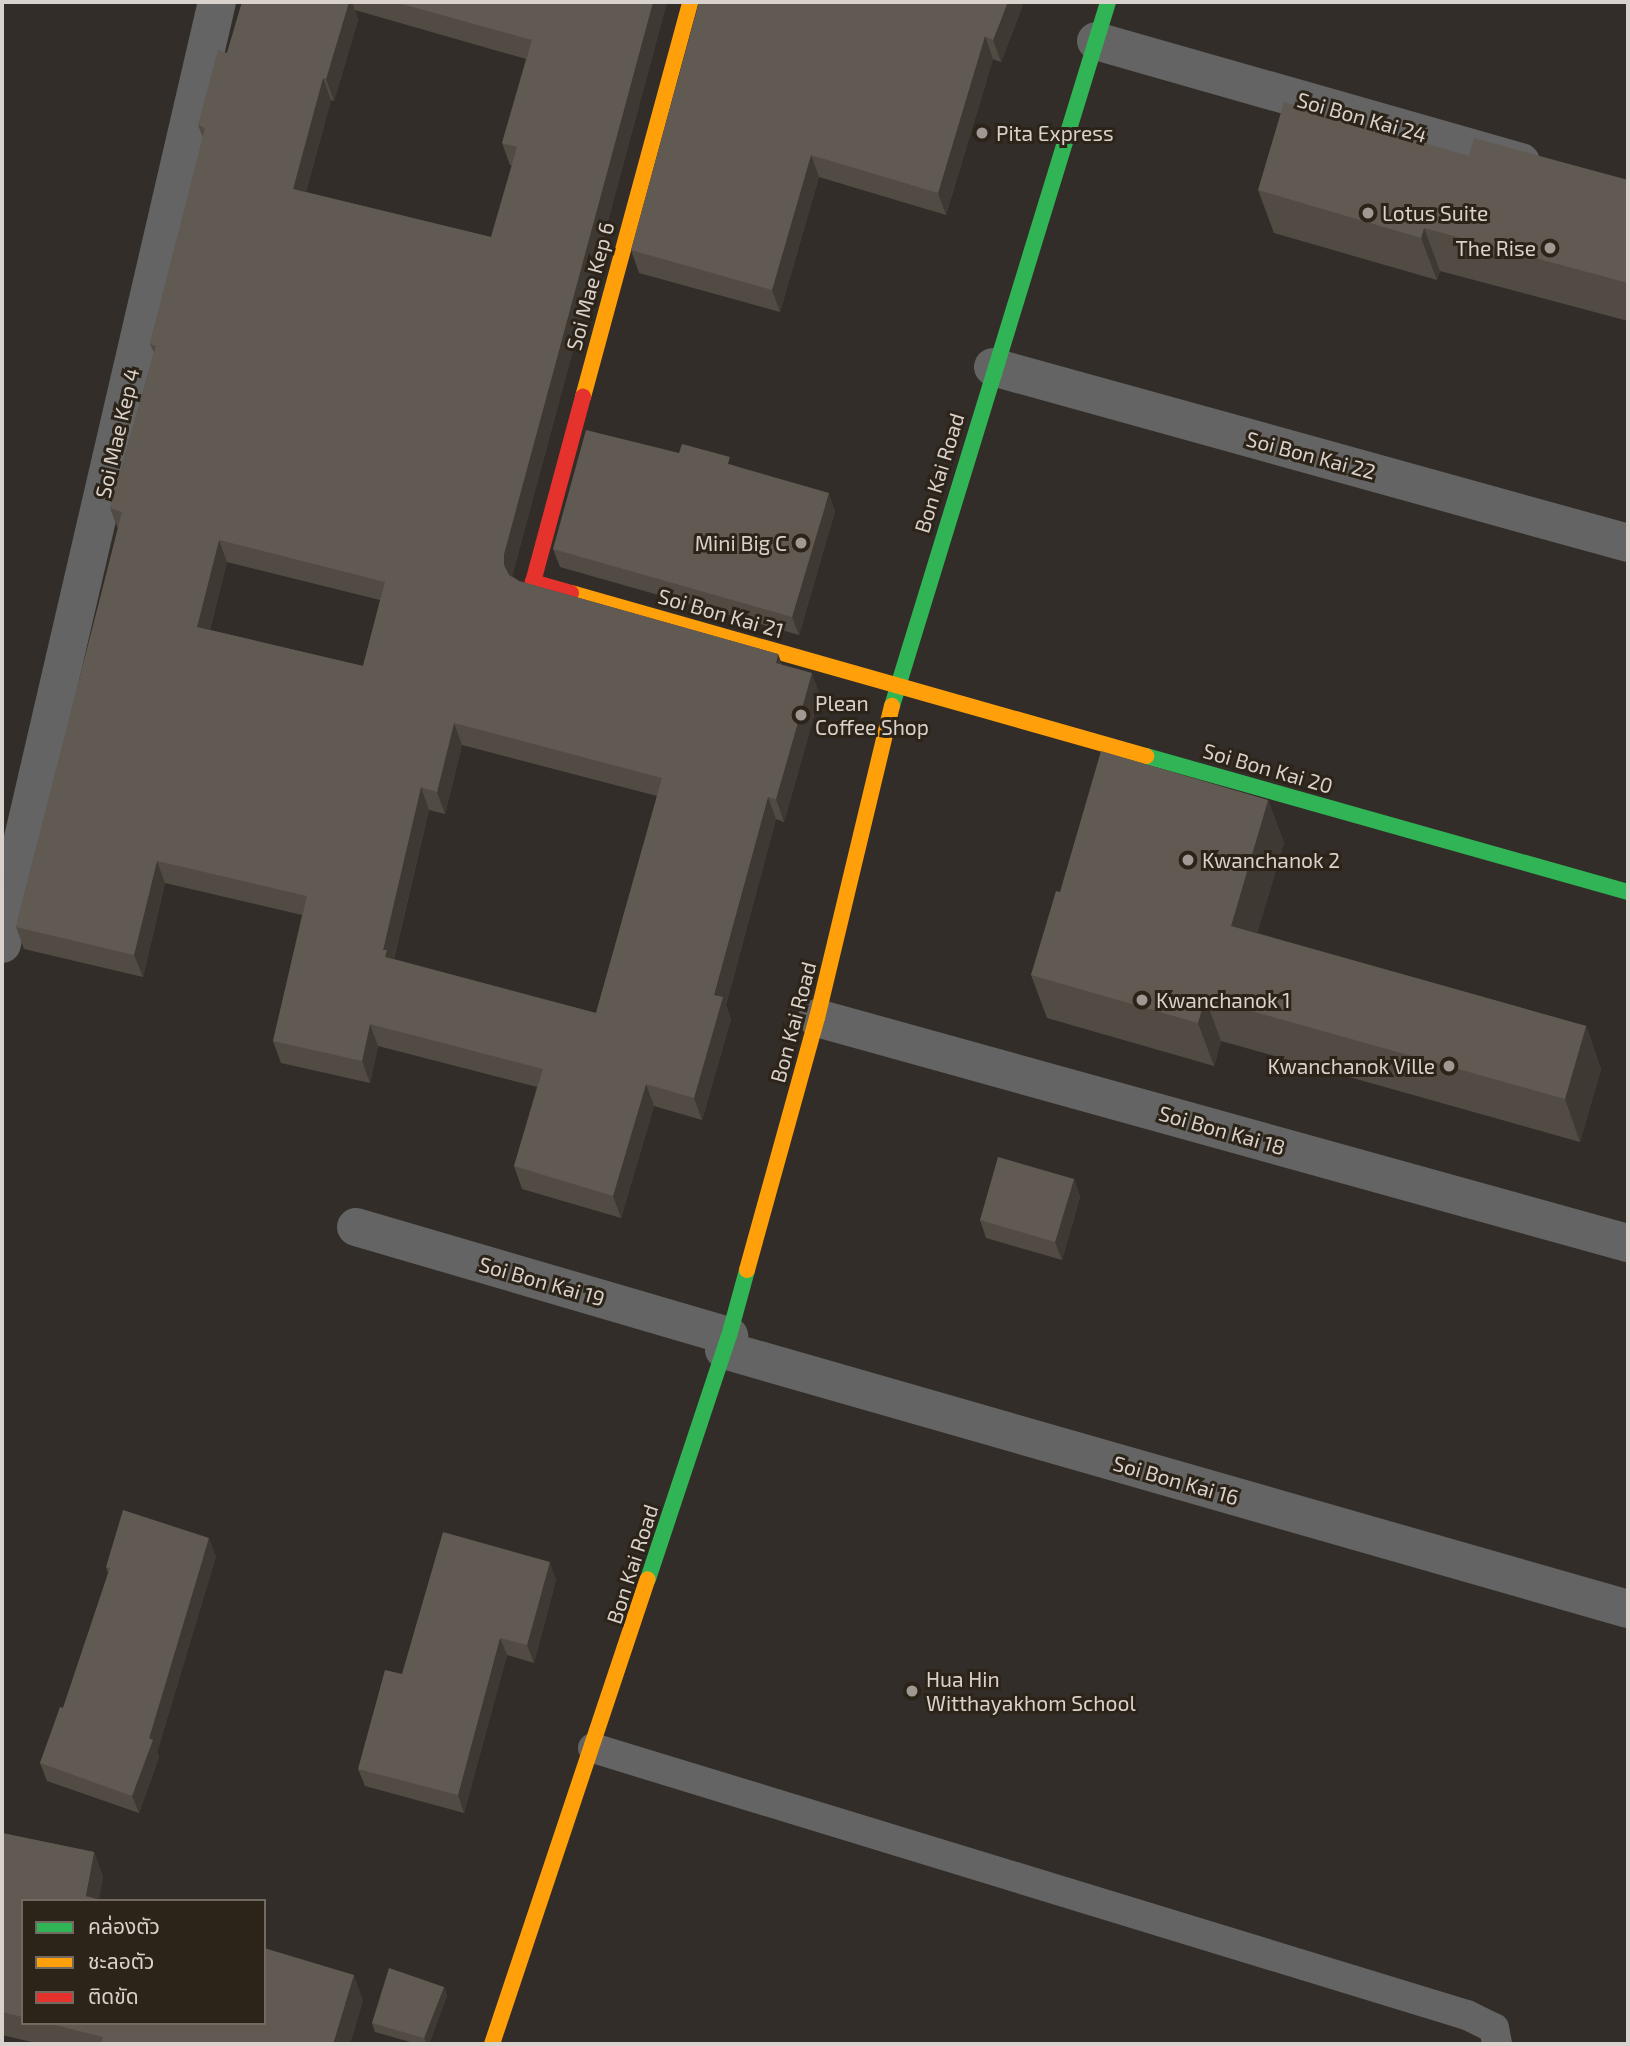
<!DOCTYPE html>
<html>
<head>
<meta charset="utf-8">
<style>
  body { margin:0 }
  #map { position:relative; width:1630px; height:2046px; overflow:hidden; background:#322d28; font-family:"Exo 2","Noto Sans Thai",sans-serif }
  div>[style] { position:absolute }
  .lane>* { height:30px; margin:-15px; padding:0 15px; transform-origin:15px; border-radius:15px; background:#636463 }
  .street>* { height:38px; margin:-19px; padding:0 19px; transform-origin:19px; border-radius:19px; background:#636463 }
  .fast>* { height:16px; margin:-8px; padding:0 8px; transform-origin:8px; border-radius:8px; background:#30b455 }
  .slow>* { height:16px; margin:-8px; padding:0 8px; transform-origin:8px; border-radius:8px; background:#ff9f0a }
  .jam>* { height:16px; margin:-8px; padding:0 8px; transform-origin:8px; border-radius:8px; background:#e5322d }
  .wall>* { inset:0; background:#524b44 }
  .shaded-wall>* { inset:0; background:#3f3933 }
  .building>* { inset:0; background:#615a53 }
  .dots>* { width:19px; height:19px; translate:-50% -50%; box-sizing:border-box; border:4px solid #2d2419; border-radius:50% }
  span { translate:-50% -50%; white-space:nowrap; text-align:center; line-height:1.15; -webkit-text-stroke:6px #2d2419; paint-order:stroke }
  .street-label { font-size:21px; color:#d9d2cc }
  .poi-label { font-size:21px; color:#d9d2cc }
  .left { translate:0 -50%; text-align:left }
  .right { translate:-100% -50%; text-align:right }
  .frame { position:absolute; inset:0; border:4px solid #d9d2cc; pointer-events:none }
  .legend { position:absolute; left:21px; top:1899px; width:245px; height:126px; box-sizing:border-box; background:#2d2419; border:2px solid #726a61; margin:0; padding:9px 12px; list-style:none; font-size:21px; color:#d9d2cc }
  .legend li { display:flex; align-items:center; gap:14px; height:35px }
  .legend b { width:35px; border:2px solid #726a61 }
</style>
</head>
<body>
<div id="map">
  <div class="lane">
    <i style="left:593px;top:1748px;width:914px;rotate:16.99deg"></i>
    <i style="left:1467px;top:2015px;width:30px;rotate:26deg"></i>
    <i style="left:1494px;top:2028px;width:16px;rotate:79deg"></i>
  </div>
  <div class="street">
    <i style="left:1096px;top:41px;width:442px;rotate:15.9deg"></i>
    <i style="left:993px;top:367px;width:659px;rotate:15.49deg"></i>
    <i style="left:2px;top:944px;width:81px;rotate:-79.4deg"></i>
    <i style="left:17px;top:864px;width:885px;rotate:-76.94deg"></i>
    <i style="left:817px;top:1018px;width:842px;rotate:15.51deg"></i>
    <i style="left:356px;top:1227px;width:389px;rotate:16.3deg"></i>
    <i style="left:724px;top:1350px;width:940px;rotate:15.99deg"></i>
  </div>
  <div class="fast">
    <i style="left:892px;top:706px;width:736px;rotate:-72.94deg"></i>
    <i style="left:1146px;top:756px;width:501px;rotate:15.76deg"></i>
    <i style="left:648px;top:1579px;width:256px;rotate:-71.6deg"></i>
    <i style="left:729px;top:1336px;width:68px;rotate:-74.7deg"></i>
  </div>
  <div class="slow">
    <i style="left:583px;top:397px;width:409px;rotate:-74.8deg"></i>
    <i style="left:571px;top:593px;width:598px;rotate:15.83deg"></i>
    <i style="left:747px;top:1270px;width:262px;rotate:-74.5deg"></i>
    <i style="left:817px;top:1018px;width:321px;rotate:-76.5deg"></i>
    <i style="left:492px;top:2044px;width:490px;rotate:-71.5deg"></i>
  </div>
  <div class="jam">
    <i style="left:571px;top:593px;width:40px;rotate:-164deg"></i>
    <i style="left:533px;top:582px;width:192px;rotate:-74.9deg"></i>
  </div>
  <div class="wall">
    <i style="clip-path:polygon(evenodd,242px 2px,667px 2px,512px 576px,519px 581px,778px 654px,782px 665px,820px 695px,784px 822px,776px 819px,726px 1005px,731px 1019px,702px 1120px,654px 1106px,621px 1218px,522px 1189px,514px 1166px,537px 1087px,378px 1046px,370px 1083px,281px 1063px,273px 1041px,302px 915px,165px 883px,143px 977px,24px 949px,16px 927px,118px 529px,110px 508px,154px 353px,150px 344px,203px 138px,198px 125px,227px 53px,242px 2px,355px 10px,526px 59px,502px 143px,510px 165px,512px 166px,491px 237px,306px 192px,331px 100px,334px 101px,358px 20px,355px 10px,242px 2px,227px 562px,380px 600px,363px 666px,210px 630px,227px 562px,242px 2px,462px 745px,657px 796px,596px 1013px,394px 959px,429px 810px,445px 814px,462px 745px)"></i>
    <i style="clip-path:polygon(1024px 2px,1001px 62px,993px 59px,946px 215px,819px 177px,780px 312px,639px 273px,631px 250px)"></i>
    <i style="clip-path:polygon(1469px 156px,1628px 180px,1628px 321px,1440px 271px,1437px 280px,1274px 233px,1258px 190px)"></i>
    <i style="clip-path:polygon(679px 453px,733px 465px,835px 511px,799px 635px,560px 567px,553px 549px)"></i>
    <i style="clip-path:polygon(1268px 800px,1284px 843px,1257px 933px,1586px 1026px,1601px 1069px,1580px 1142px,1221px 1041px,1214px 1066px,1047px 1018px,1031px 975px,1060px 892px)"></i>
    <i style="clip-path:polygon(1074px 1179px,1080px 1197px,1062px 1260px,986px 1238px,980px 1220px)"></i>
    <i style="clip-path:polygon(216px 1556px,157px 1752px,159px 1757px,139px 1813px,47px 1781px,40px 1763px,63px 1708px,108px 1573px,106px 1567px)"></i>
    <i style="clip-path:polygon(556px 1580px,534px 1663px,507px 1655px,464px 1813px,365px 1786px,358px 1769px,402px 1674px)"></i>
    <i style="clip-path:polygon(2px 1833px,94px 1852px,103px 1877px,23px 1901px,23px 2023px,264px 2023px,363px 2000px,350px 2044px,40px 2044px,2px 2035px)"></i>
    <i style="clip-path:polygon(444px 1987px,447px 1996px,429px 2044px,417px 2044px,375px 2032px,372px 2023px)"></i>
  </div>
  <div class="shaded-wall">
    <i style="clip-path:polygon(349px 2px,352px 2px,358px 20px,334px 101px,326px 79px)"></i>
    <i style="clip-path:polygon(653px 2px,667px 2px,512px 576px,512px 587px,504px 565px,504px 554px)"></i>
    <i style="clip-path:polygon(1008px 2px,1024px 2px,1001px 62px,993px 40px)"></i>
    <i style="clip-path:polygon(985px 36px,993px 59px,946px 215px,938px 193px)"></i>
    <i style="clip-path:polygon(323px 78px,331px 100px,301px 211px,293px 189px)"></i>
    <i style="clip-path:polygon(811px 155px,819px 177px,780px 312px,772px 290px)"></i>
    <i style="clip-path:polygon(1424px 228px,1440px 271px,1437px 280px,1421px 238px)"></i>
    <i style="clip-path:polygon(829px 493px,835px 511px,799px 635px,792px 617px)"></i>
    <i style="clip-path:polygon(219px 540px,227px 562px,205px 649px,197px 627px)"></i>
    <i style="clip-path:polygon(778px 654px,787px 677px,776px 663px)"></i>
    <i style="clip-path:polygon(812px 673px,820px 695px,784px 822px,776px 799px)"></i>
    <i style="clip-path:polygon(454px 723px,462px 745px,445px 814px,437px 792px)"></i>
    <i style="clip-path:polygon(421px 787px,429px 810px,392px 966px,393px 979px,383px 950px)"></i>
    <i style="clip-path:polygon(768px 797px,776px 819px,726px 1005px,731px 1019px,702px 1120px,694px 1098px,714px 995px)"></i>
    <i style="clip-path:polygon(1268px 800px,1284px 843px,1247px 969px,1231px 926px)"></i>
    <i style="clip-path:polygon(157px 861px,165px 883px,143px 977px,134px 955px)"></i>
    <i style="clip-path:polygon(1205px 998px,1221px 1041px,1214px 1066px,1198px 1023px)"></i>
    <i style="clip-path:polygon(370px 1024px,378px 1046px,370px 1083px,362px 1061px)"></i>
    <i style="clip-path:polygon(1586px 1026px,1601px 1069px,1580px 1142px,1565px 1099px)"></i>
    <i style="clip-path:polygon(646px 1084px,654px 1106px,621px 1218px,613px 1196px)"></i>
    <i style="clip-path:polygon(1074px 1179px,1080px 1197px,1062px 1260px,1055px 1242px)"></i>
    <i style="clip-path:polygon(209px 1538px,216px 1556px,157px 1752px,159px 1757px,139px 1813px,132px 1796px)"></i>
    <i style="clip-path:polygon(550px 1562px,556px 1580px,534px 1663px,527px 1645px)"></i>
    <i style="clip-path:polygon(500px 1638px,507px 1655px,464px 1813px,458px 1795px)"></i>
    <i style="clip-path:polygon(94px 1852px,103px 1877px,99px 1901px,86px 1896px)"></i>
    <i style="clip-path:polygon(354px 1975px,363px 2000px,350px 2044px,333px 2044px)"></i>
    <i style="clip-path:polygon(444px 1987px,447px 1996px,429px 2044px,427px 2044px,424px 2038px)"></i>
  </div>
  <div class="building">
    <i style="clip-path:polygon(evenodd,242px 2px,349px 2px,326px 79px,323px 78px,293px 189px,491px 237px,517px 147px,502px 143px,532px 40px,395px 2px,653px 2px,504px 554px,504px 565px,509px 575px,519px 581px,778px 654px,776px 663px,812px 673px,776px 799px,768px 797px,714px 995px,723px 997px,694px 1098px,646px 1084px,613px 1196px,514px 1166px,543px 1069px,370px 1024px,362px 1061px,273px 1041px,307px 896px,157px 861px,134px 955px,16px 927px,122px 512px,110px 508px,156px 346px,150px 344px,205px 128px,198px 125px,218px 50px,227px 53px,242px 2px,219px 540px,385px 582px,363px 666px,197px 627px,219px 540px,242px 2px,454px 723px,662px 778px,596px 1013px,385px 957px,387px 950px,383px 950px,421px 787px,437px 792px,454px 723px)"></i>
    <i style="clip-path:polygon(699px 2px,1008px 2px,993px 40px,985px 36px,938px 193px,811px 155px,772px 290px,631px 250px)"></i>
    <i style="clip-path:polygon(1284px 102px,1469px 156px,1474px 138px,1628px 180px,1628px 283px,1424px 228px,1421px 238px,1258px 190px)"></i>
    <i style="clip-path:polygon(586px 430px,679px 453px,682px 444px,730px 457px,728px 464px,829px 493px,792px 617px,553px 549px)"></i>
    <i style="clip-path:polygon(1101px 751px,1268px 800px,1231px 926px,1586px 1026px,1565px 1099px,1205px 998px,1198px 1023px,1031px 975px,1056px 891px,1060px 892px)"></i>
    <i style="clip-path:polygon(998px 1157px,1074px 1179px,1055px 1242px,980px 1220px)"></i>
    <i style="clip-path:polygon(123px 1510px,209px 1538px,149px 1738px,153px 1740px,132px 1796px,40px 1763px,60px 1707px,63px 1708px,110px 1568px,106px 1567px)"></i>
    <i style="clip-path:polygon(443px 1532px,550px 1562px,527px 1645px,500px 1638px,458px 1795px,358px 1769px,385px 1670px,402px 1674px)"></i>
    <i style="clip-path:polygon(2px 1833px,94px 1852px,86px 1896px,104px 1901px,23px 1901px,23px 2017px,2px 2012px)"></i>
    <i style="clip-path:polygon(264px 1948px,354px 1975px,333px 2044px,104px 2044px,101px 2043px,103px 2037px,47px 2023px,264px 2023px)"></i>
    <i style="clip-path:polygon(389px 1968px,444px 1987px,424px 2038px,372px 2023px)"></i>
  </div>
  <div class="dots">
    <i style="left:982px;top:133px;background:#9f9893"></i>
    <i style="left:1368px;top:213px;background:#9f9893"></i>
    <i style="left:1550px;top:248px;background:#9f9893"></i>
    <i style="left:801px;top:543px;background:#9f9893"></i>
    <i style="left:801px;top:715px;background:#9f9893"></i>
    <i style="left:1188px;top:860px;background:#9f9893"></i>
    <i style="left:1142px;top:1000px;background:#9f9893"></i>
    <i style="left:1449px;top:1066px;background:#9f9893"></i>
    <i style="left:912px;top:1691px;background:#9f9893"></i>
  </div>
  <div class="street-label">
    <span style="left:1362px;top:117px;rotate:16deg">Soi Bon Kai 24</span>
    <span style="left:590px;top:286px;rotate:-75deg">Soi Mae Kep 6</span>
    <span style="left:117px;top:433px;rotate:-77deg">Soi Mae Kep 4</span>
    <span style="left:1311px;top:455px;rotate:15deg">Soi Bon Kai 22</span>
    <span style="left:939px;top:473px;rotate:-73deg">Bon Kai Road</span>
    <span style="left:721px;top:613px;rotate:16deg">Soi Bon Kai 21</span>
    <span style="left:1268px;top:768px;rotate:16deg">Soi Bon Kai 20</span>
    <span style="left:793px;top:1022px;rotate:-75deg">Bon Kai Road</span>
    <span style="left:1222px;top:1130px;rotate:16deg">Soi Bon Kai 18</span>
    <span style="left:542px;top:1281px;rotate:16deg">Soi Bon Kai 19</span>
    <span style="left:1176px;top:1480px;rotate:16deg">Soi Bon Kai 16</span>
    <span style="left:632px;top:1564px;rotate:-72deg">Bon Kai Road</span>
  </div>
  <div class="poi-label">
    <span class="left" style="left:996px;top:133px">Pita Express</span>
    <span class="left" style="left:1382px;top:213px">Lotus Suite</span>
    <span class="right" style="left:1536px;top:248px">The Rise</span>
    <span class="right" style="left:787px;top:543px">Mini Big C</span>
    <span class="left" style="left:815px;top:715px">Plean<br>Coffee Shop</span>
    <span class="left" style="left:1202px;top:860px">Kwanchanok 2</span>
    <span class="left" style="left:1156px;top:1000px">Kwanchanok 1</span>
    <span class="right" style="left:1435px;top:1066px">Kwanchanok Ville</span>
    <span class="left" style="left:926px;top:1691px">Hua Hin<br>Witthayakhom School</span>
  </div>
  <div class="frame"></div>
  <ul class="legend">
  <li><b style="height:9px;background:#30b455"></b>คล่องตัว</li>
  <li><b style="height:9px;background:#ff9f0a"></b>ชะลอตัว</li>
  <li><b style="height:9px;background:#e5322d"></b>ติดขัด</li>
  </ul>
</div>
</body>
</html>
